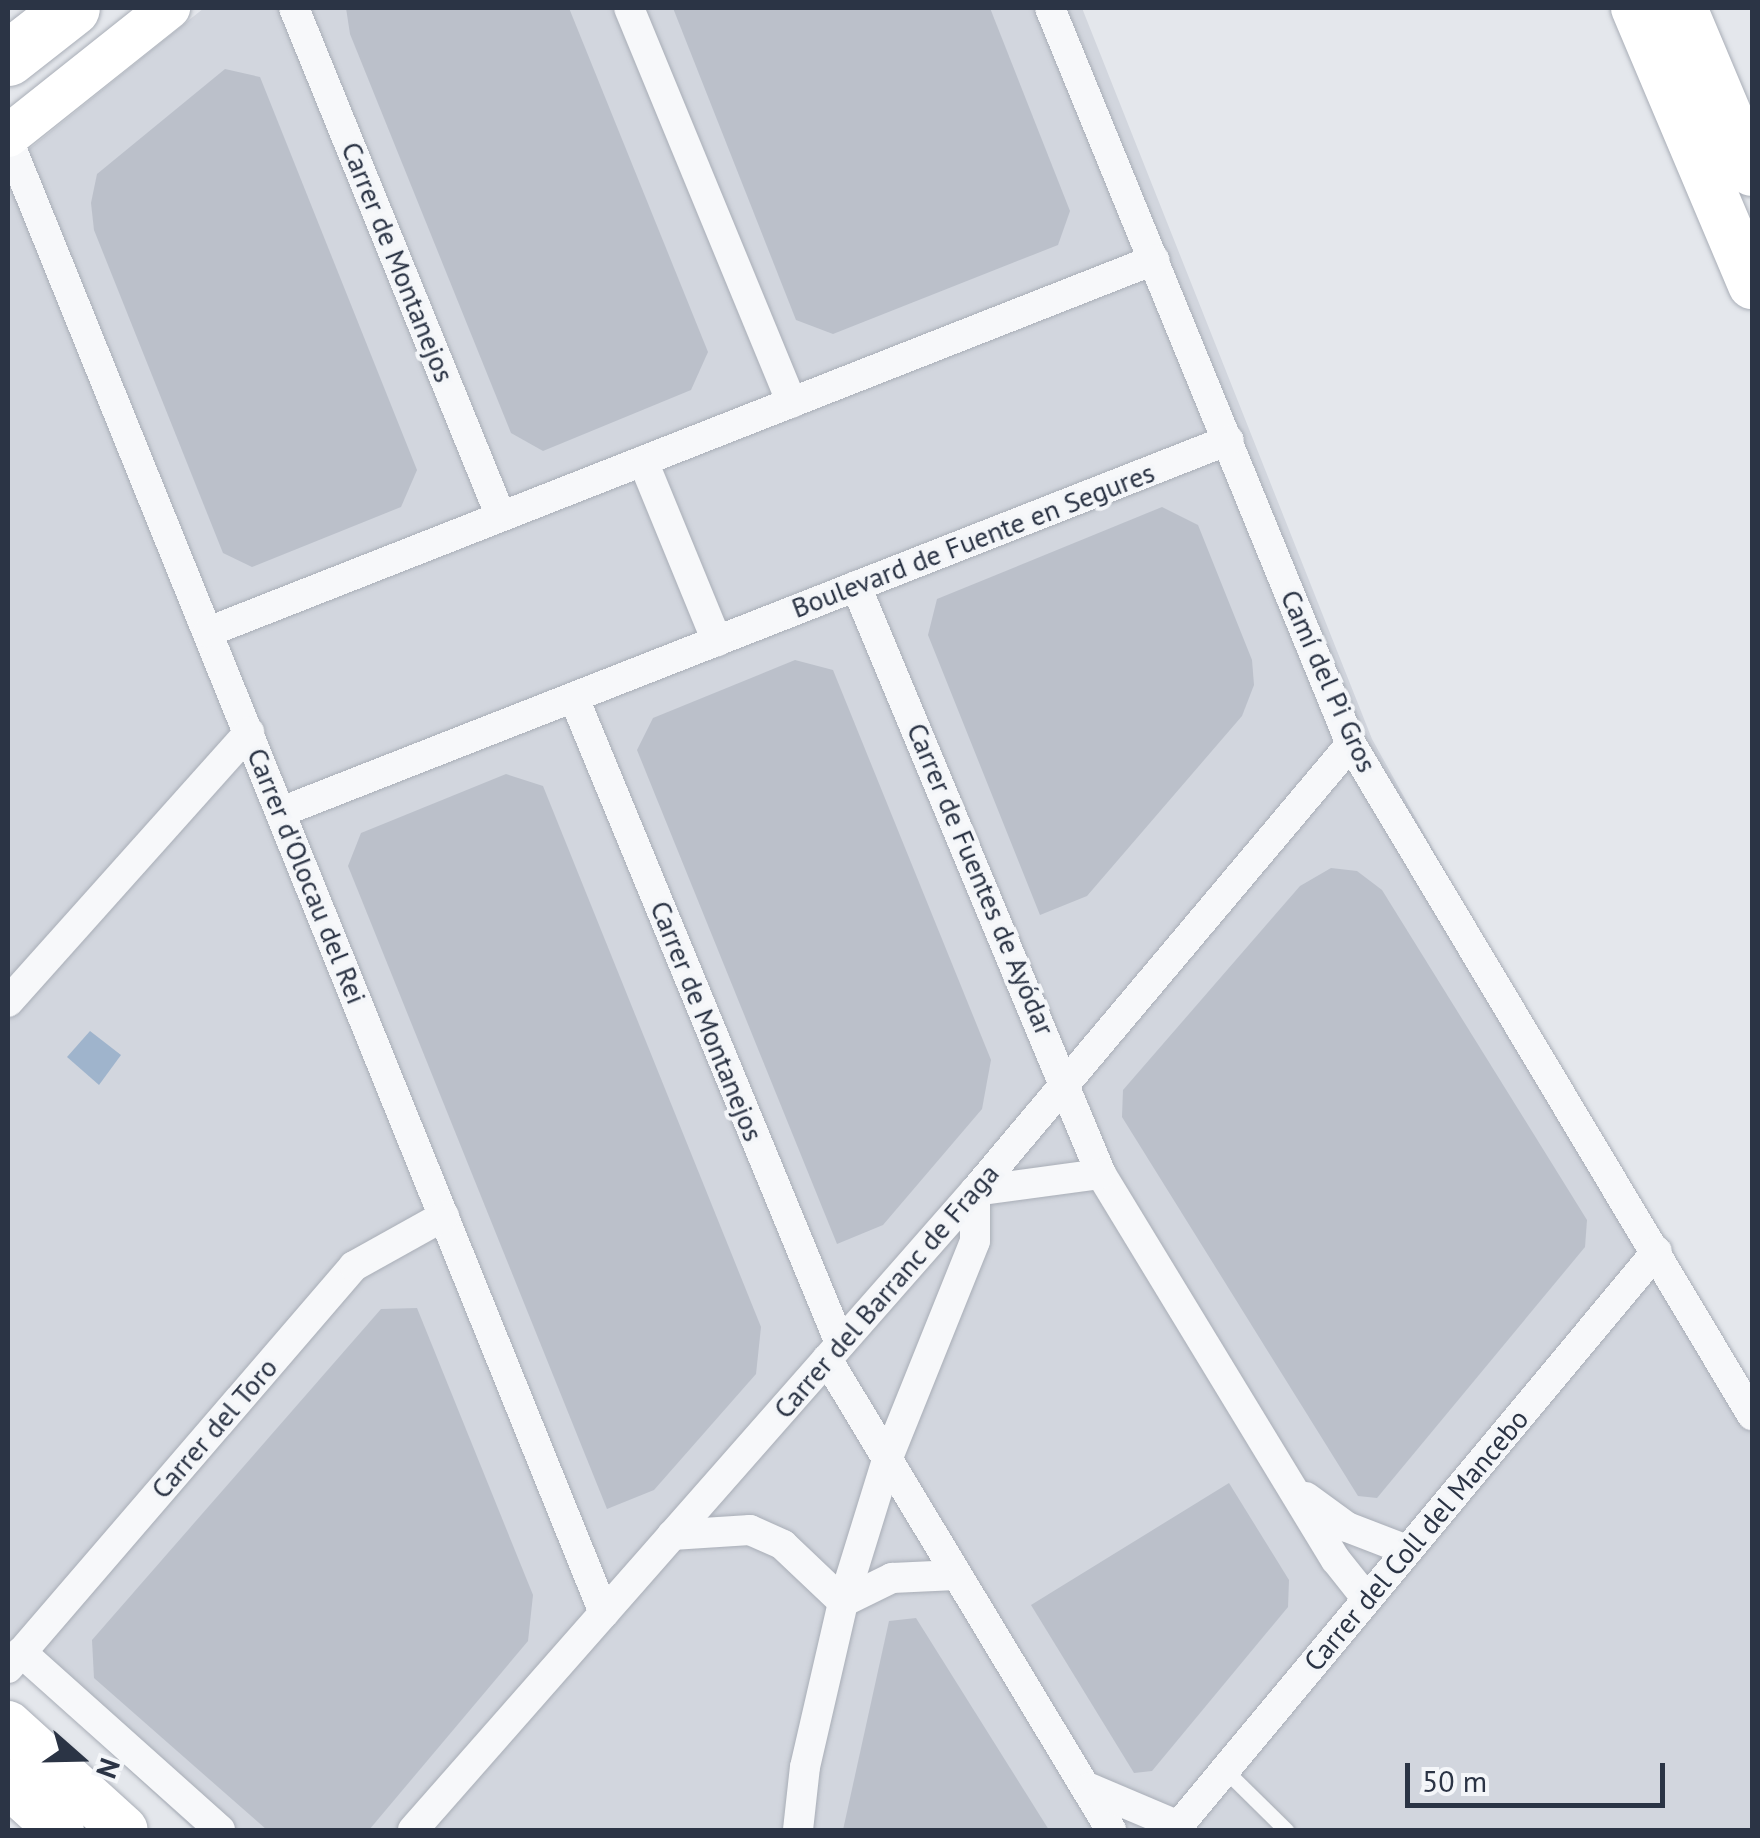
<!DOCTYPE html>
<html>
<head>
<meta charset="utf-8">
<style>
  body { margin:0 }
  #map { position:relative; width:1760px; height:1838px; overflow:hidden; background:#e4e7ec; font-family:"PT Sans",sans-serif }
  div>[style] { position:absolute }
  .built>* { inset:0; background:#d2d6de }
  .water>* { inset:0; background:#9fb4cc }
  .building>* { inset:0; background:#bbc0ca }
  .roads { filter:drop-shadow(0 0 2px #a9aeb7) drop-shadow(0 0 2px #a9aeb7) }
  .lane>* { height:15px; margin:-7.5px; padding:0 7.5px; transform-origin:7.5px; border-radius:7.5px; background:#f7f8fa }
  .street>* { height:30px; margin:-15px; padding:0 15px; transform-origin:15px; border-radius:15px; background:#f7f8fa }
  .secondary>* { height:42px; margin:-21px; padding:0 21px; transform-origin:21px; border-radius:21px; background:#fff }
  .primary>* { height:48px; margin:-24px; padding:0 24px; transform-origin:24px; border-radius:24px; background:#fff }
  .highway>* { height:55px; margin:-27.5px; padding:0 27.5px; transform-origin:27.5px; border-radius:27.5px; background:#fff }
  span { translate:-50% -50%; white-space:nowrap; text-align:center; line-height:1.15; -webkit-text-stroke:8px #f4f6f9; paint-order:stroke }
  .street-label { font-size:28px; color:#2b3445 }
  .frame { position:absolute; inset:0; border:10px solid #2b3445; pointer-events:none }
  .north { position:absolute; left:30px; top:1708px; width:100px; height:100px; -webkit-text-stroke:8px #f4f6f9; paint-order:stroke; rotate:110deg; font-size:28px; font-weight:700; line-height:40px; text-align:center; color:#2b3445 }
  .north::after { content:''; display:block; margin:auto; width:35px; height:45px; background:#2b3445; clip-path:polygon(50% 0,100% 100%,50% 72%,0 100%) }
  .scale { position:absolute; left:1405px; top:1763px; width:260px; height:45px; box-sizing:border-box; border:5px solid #2b3445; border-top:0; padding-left:12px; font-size:30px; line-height:35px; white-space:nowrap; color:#2b3445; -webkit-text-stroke:8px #f4f6f9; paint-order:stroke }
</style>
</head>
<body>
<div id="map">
  <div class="built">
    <i style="clip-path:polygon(204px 8px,1082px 8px,1372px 739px,1752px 1425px,1752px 1830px,194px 1830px,8px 1658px,8px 166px)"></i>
  </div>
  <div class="water">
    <i style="clip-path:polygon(90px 1031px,121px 1055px,99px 1085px,67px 1057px)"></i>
  </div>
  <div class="building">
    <i style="clip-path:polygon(346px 8px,569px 8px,708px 352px,691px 390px,543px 451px,511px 433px,350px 34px)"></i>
    <i style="clip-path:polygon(673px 8px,990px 8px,1070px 211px,1058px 245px,833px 334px,796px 320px)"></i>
    <i style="clip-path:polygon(225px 69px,260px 77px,417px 470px,401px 507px,252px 567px,223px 553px,94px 230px,91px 203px,97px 174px)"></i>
    <i style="clip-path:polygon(1162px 507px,1198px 525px,1252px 660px,1254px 685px,1242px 716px,1087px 896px,1040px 915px,928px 635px,937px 599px)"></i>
    <i style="clip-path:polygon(795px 660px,833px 670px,991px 1060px,982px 1109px,883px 1225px,837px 1244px,637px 750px,653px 718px)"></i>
    <i style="clip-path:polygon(506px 774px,543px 786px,761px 1327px,756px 1374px,654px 1490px,607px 1509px,348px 866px,361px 833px)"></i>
    <i style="clip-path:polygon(1331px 868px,1357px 871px,1382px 890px,1587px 1220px,1585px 1247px,1377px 1498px,1358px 1496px,1122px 1117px,1123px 1090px,1300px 886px)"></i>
    <i style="clip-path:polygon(417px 1308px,533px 1595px,528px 1641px,369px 1830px,267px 1830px,94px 1678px,92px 1640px,381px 1309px)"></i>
    <i style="clip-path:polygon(1229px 1483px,1289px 1580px,1288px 1607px,1152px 1771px,1134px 1773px,1031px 1605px)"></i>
    <i style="clip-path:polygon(916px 1618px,1049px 1830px,843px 1830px,889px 1621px)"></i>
  </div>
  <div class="roads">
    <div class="lane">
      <i style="left:1225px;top:1770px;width:86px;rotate:44.5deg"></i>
    </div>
    <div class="street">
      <i style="left:294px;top:8px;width:549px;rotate:67.87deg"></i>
      <i style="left:629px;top:8px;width:427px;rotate:67.6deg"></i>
      <i style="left:1050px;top:8px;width:795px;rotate:67.76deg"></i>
      <i style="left:1351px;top:744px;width:782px;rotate:59.14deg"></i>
      <i style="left:8px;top:140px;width:1589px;rotate:67.97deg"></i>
      <i style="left:643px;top:461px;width:195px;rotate:67.7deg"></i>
      <i style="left:856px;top:586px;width:637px;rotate:67.38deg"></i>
      <i style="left:1101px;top:1174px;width:452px;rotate:58.7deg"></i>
      <i style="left:1336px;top:1560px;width:50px;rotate:51.5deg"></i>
      <i style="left:208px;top:632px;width:1017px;rotate:-21.47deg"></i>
      <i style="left:574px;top:698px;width:698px;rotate:67.59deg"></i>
      <i style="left:281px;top:812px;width:1018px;rotate:-21.43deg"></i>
      <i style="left:8px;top:1002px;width:362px;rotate:-48.2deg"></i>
      <i style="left:975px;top:1191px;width:127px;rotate:-7.7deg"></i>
      <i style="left:827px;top:1359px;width:550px;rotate:58.91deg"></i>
      <i style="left:1306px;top:1497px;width:51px;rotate:36.2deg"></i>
      <i style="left:1347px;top:1527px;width:64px;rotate:21deg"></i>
      <i style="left:672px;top:1535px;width:78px;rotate:-3.7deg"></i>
      <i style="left:750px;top:1530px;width:36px;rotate:24deg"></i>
      <i style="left:783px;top:1545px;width:83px;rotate:43.5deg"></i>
      <i style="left:843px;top:1602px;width:55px;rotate:-26.1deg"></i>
      <i style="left:892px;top:1578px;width:64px;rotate:-2.7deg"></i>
      <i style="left:21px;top:1652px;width:267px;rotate:41.8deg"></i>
      <i style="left:8px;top:1668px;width:530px;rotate:-49.28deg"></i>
      <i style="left:354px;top:1266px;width:103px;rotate:-29.1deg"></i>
      <i style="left:1089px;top:1788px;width:98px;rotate:22.9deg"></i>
      <i style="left:413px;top:1830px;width:851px;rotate:-48.67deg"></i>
      <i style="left:975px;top:1191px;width:584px;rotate:-49.93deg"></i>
      <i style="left:798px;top:1830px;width:63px;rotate:-83.7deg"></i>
      <i style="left:805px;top:1767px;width:169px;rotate:-77deg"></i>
      <i style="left:843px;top:1602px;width:149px;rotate:-72.8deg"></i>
      <i style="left:887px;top:1460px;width:236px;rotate:-68.1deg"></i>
      <i style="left:975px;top:1241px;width:50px;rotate:-90deg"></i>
      <i style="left:1175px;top:1830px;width:753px;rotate:-50.22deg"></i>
    </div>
    <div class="secondary">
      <i style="left:8px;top:136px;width:206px;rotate:-38.5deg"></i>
    </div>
    <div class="primary">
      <i style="left:1635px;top:8px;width:301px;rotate:67.1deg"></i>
      <i style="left:1683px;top:8px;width:178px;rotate:67.2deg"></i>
      <i style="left:8px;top:1725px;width:156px;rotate:42.2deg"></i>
      <i style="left:8px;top:1783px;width:70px;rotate:42.1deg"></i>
    </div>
    <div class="highway">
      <i style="left:8px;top:58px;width:81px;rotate:-38deg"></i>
    </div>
  </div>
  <div class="street-label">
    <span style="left:398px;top:262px;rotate:68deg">Carrer de Montanejos</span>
    <span style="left:973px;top:540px;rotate:-21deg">Boulevard de Fuente en Segures</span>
    <span style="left:1329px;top:681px;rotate:66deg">Camí del Pi Gros</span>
    <span style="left:307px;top:876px;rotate:68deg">Carrer d'Olocau del Rei</span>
    <span style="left:981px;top:879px;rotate:67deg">Carrer de Fuentes de Ayódar</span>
    <span style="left:707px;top:1021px;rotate:68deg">Carrer de Montanejos</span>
    <span style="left:886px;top:1291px;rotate:-49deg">Carrer del Barranc de Fraga</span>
    <span style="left:214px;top:1428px;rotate:-49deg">Carrer del Toro</span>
    <span style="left:1416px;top:1540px;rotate:-50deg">Carrer del Coll del Mancebo</span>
  </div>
  <div class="frame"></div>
  <div class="north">N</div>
  <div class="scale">50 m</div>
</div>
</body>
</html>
